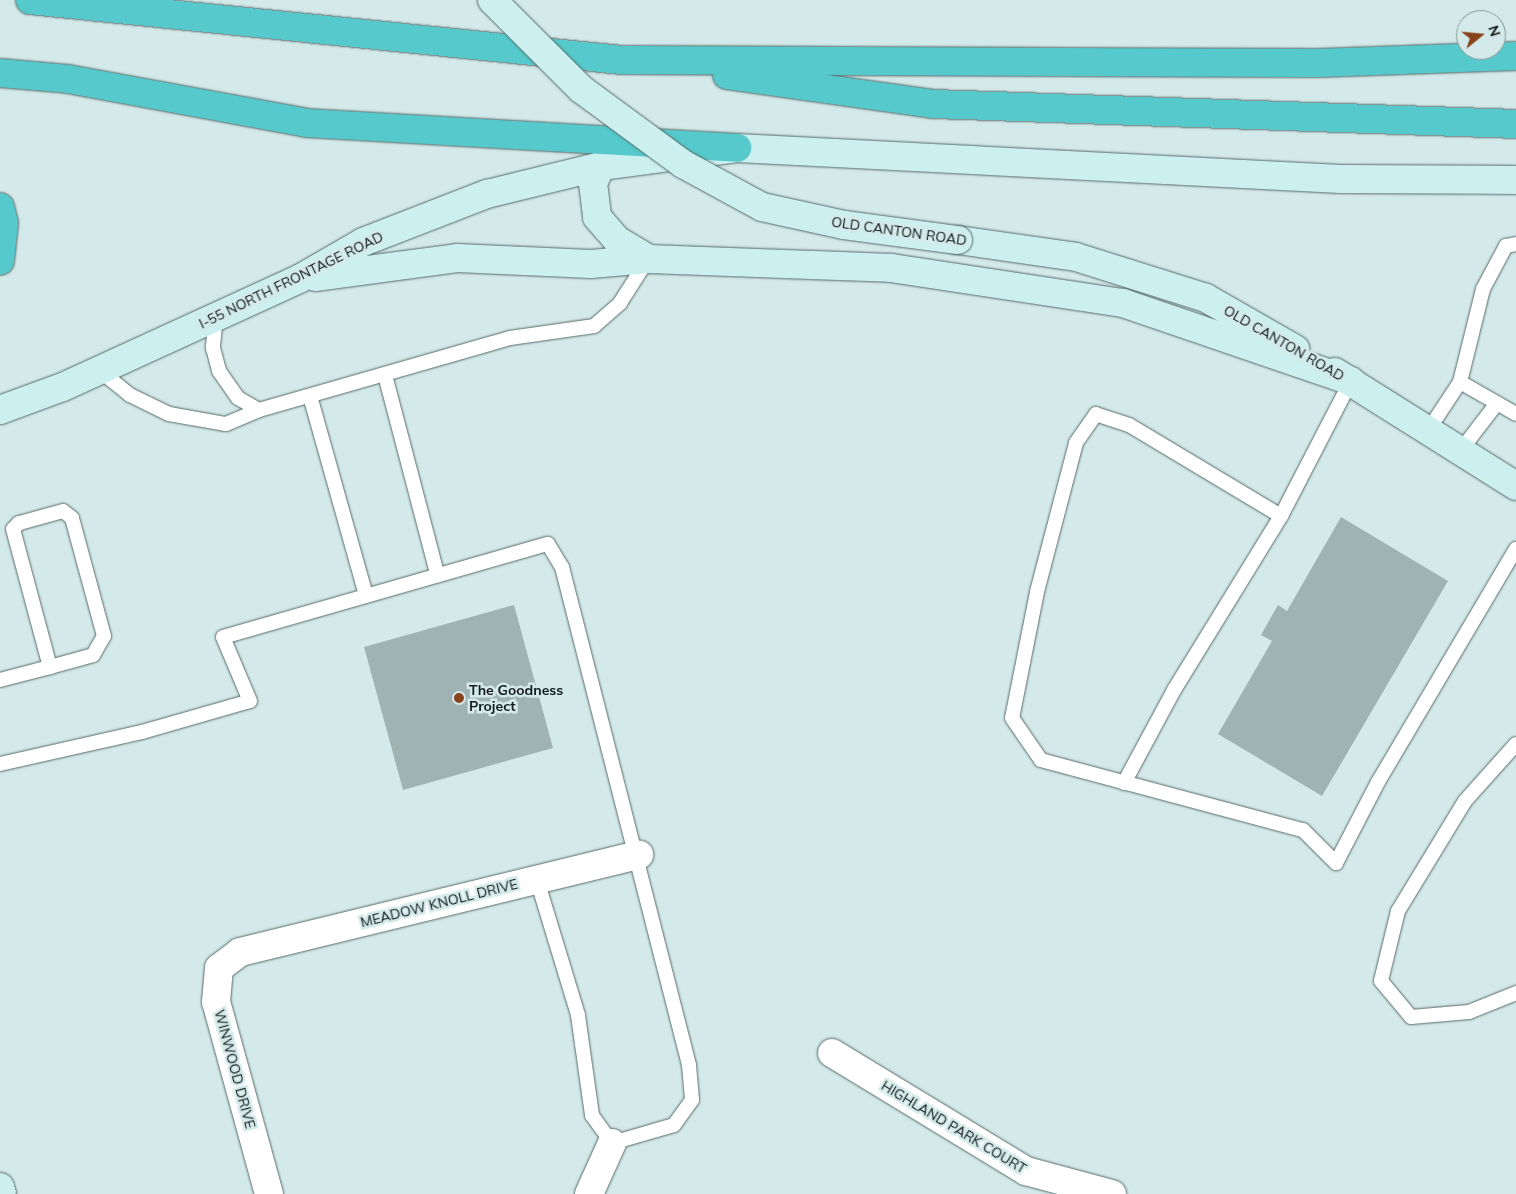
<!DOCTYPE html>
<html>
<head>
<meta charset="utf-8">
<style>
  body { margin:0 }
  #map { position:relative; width:1516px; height:1194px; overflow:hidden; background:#d4e9e9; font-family:Mulish,sans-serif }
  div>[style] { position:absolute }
  .building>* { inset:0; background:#a0b3b3 }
  .roads { filter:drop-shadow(0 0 1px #586a6a) drop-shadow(0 0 1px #586a6a) }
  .lane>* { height:14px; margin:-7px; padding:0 7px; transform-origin:7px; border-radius:7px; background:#fff }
  .street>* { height:28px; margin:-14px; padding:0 14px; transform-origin:14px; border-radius:14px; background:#fff }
  .secondary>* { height:28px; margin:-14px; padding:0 14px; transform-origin:14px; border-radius:14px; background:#ccefef }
  .highway>* { height:28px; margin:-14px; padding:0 14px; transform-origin:14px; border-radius:14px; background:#55c9cb }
  .bridges { filter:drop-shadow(0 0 1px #586a6a) drop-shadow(0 0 1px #586a6a) }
  .secondary-bridge>* { height:28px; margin:-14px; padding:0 14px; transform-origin:14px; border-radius:14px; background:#ccefef }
  .dots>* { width:14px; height:14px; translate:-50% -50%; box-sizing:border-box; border:2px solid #d4e9e9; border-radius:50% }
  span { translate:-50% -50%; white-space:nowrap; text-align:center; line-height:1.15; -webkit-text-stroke:5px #d4e9e9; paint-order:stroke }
  .street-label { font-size:14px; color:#141b1b }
  .poi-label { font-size:14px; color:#141b1b; font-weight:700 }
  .left { translate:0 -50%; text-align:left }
  .north { position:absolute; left:1456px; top:10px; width:50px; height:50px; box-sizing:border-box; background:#d4e9e9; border:1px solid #879797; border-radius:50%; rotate:73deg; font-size:14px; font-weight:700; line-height:20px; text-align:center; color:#141b1b }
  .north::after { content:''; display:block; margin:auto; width:18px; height:22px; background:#88431b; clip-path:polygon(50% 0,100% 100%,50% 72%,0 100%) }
</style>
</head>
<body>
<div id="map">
  <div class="building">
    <i style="clip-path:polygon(1341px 517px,1448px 581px,1322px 796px,1218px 734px,1272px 641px,1261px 635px,1278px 605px,1287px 611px)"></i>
    <i style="clip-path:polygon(514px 605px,553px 748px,403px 790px,364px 647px)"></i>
  </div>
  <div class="roads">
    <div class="lane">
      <i style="left:216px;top:317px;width:31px;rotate:96deg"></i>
      <i style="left:213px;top:348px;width:24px;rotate:75deg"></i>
      <i style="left:219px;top:371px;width:33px;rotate:55deg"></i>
      <i style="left:238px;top:398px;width:24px;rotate:30deg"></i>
      <i style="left:99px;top:370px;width:40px;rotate:39deg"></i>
      <i style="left:130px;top:395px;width:43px;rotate:26deg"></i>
      <i style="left:169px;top:414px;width:58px;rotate:10deg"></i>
      <i style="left:226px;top:424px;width:36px;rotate:-23deg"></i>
      <i style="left:259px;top:410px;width:261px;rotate:-16deg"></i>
      <i style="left:510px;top:338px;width:85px;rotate:-8.1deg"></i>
      <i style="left:594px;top:326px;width:35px;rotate:-41deg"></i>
      <i style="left:620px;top:303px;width:52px;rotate:-57.5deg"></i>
      <i style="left:385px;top:375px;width:205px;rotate:75.3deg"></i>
      <i style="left:1460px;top:382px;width:64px;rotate:29.7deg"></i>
      <i style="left:310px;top:396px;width:207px;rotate:74.3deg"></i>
      <i style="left:1429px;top:429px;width:56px;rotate:-56.6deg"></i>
      <i style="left:1460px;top:382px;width:96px;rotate:-76.1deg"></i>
      <i style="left:1483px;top:289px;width:49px;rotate:-61.9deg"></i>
      <i style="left:1506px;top:246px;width:10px;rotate:-11deg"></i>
      <i style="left:1461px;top:450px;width:59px;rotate:-52.5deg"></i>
      <i style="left:1281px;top:516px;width:177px;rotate:-149.1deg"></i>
      <i style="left:1129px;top:425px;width:35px;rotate:-162deg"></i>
      <i style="left:1096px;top:414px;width:35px;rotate:125deg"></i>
      <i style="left:1076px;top:443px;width:154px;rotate:104.7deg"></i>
      <i style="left:1037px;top:592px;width:128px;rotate:101.2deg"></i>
      <i style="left:1012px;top:718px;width:51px;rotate:55.4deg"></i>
      <i style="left:1041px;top:760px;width:271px;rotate:15deg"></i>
      <i style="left:1303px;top:830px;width:47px;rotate:45deg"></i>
      <i style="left:1336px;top:863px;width:91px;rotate:-62.6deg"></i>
      <i style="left:1378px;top:782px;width:271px;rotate:-59.4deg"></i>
      <i style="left:0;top:680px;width:52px;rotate:-14.6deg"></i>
      <i style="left:50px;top:667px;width:45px;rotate:-15.6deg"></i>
      <i style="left:93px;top:655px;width:22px;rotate:-60deg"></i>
      <i style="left:104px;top:636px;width:122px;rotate:-105.2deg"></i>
      <i style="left:72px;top:518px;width:11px;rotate:-142deg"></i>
      <i style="left:63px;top:511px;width:46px;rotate:164.7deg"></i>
      <i style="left:19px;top:523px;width:8px;rotate:135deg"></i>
      <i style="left:13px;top:529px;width:143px;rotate:75deg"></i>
      <i style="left:1516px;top:744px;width:76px;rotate:131.8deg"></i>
      <i style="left:1465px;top:801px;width:129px;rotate:121.3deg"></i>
      <i style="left:1398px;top:911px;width:72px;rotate:103.7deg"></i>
      <i style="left:1381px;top:981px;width:47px;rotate:50.2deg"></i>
      <i style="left:1411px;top:1017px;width:58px;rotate:-4.9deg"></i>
      <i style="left:1469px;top:1012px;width:51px;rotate:-22deg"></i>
      <i style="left:0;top:764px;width:146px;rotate:-12.7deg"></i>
      <i style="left:142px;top:732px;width:112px;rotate:-16deg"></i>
      <i style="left:250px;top:701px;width:69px;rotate:-112.9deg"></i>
      <i style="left:223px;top:637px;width:338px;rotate:-16deg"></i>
      <i style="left:548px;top:544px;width:27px;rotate:59deg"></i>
      <i style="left:562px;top:567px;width:514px;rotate:75.69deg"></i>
      <i style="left:689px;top:1065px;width:35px;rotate:85deg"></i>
      <i style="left:692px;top:1100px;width:31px;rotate:126deg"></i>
      <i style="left:674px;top:1125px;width:65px;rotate:163.8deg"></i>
      <i style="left:612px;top:1143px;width:34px;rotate:-126deg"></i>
      <i style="left:592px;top:1115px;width:101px;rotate:-98deg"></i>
      <i style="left:578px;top:1015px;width:141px;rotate:-106.9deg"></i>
      <i style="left:1124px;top:783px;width:106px;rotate:-61.7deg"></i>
      <i style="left:1174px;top:690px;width:204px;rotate:-58.4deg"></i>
      <i style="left:1281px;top:516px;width:152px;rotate:-62.6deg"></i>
    </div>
    <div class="street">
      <i style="left:832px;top:1053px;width:227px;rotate:31.3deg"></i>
      <i style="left:1026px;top:1171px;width:89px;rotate:15deg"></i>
      <i style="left:269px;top:1194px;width:199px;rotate:-105.4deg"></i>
      <i style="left:216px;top:1002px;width:34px;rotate:-85deg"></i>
      <i style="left:219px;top:968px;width:26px;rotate:-37deg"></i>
      <i style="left:240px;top:952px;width:411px;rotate:-13.7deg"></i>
      <i style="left:589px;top:1194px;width:56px;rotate:-65.7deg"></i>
    </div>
    <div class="secondary">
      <i style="left:601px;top:166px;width:19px;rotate:115deg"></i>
      <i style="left:593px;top:183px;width:34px;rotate:83deg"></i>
      <i style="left:597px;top:217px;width:30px;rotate:49deg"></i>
      <i style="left:617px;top:240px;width:37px;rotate:31deg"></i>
      <i style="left:958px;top:240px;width:119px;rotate:8.2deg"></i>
      <i style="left:1076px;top:257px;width:136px;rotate:17.5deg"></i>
      <i style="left:1206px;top:298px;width:103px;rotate:29.8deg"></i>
      <i style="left:315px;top:277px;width:143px;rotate:-7.6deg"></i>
      <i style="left:457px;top:258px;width:134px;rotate:2.6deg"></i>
      <i style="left:591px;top:264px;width:58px;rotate:-4.9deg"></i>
      <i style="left:649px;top:259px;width:242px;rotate:2.1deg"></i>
      <i style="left:891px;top:268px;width:235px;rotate:8.6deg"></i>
      <i style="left:1123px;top:303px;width:241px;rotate:18.9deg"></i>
      <i style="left:1335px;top:372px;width:214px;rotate:32.2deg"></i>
      <i style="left:0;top:410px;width:67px;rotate:-20.1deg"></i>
      <i style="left:63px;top:387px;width:260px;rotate:-24.6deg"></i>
      <i style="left:299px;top:279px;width:74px;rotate:-30deg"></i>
      <i style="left:363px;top:242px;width:133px;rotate:-21.2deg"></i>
      <i style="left:487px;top:194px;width:117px;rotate:-13.8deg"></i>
      <i style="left:601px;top:166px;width:137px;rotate:-7.5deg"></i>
      <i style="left:737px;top:148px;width:604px;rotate:2.94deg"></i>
      <i style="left:1340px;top:179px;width:176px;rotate:0.3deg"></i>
      <i style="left:0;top:1187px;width:7px;rotate:74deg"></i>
    </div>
    <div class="highway">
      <i style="left:30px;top:0;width:595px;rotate:5.79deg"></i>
      <i style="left:622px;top:60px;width:696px;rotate:0.25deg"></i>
      <i style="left:1318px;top:63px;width:198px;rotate:-2deg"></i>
      <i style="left:0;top:73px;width:68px;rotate:5deg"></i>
      <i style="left:68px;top:79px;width:243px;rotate:10.4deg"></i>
      <i style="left:307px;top:123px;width:431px;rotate:3.3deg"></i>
      <i style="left:727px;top:75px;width:208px;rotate:8deg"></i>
      <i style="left:933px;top:104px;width:583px;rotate:1.96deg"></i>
      <i style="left:0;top:207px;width:16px;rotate:76deg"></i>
      <i style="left:4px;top:223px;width:38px;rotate:96deg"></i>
    </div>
  </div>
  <div class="bridges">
    <div class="secondary-bridge">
      <i style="left:492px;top:0;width:126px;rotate:45deg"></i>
      <i style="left:581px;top:89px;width:127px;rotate:36.3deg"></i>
      <i style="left:683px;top:164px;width:90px;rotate:28.6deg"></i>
      <i style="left:762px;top:207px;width:84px;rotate:12.4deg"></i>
      <i style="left:844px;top:225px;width:115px;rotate:7.5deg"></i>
    </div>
  </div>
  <div class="dots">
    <i style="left:459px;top:698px;background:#88431b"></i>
  </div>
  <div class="street-label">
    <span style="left:899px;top:231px;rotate:8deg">OLD CANTON ROAD</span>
    <span style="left:291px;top:280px;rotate:-26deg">I-55 NORTH FRONTAGE ROAD</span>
    <span style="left:1284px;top:343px;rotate:30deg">OLD CANTON ROAD</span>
    <span style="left:439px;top:903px;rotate:-14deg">MEADOW KNOLL DRIVE</span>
    <span style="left:235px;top:1069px;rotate:75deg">WINWOOD DRIVE</span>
    <span style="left:954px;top:1127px;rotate:31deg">HIGHLAND PARK COURT</span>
  </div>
  <div class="poi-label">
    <span class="left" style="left:469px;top:698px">The Goodness<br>Project</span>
  </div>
  <div class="north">N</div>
</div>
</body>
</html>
